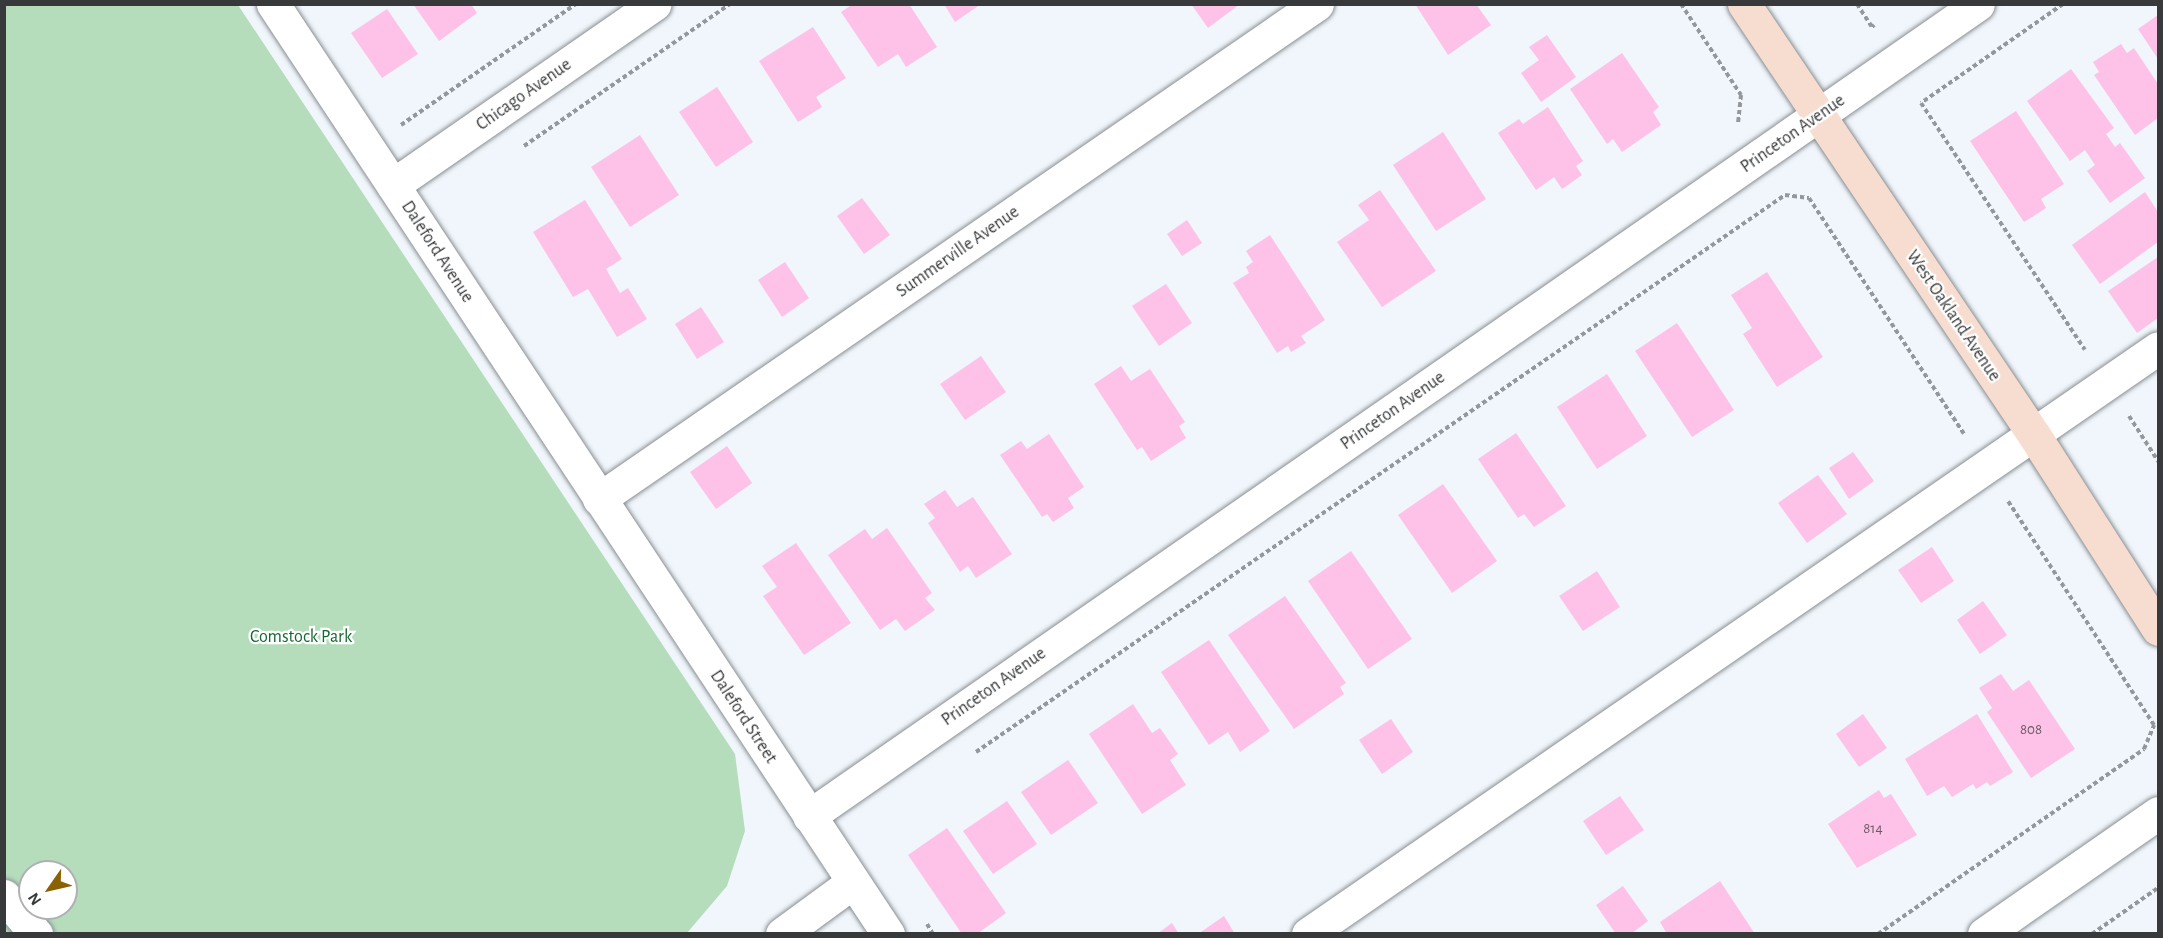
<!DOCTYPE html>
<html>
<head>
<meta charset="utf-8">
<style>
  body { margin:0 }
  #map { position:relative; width:2163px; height:938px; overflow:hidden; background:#f0f6fb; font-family:"Alegreya Sans",sans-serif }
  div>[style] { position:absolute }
  .green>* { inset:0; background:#b5ddbc }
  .building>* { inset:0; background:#fec1e8 }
  .path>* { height:4px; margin-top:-2px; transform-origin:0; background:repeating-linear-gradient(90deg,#94989c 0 4.5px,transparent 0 7.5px) }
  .roads { filter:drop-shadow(0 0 2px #898e93) drop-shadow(0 0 2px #898e93) }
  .minor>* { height:33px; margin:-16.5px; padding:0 16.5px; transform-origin:16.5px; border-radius:16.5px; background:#fff }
  .major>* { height:33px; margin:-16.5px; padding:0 16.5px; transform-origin:16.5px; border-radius:16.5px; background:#f7ddd0 }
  span { translate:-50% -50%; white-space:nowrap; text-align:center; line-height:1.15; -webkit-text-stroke:4.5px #fff; paint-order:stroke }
  .number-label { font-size:15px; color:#695b66 }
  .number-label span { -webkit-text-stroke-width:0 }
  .street-label { font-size:18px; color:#37393b }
  .park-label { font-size:18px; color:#146832 }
  .frame { position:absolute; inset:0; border:6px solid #37393b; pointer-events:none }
  .north { position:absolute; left:18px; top:860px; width:60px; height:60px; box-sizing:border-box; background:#fff; border:2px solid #afb0b1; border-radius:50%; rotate:236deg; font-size:16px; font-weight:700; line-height:24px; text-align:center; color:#37393b }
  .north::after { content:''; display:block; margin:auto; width:21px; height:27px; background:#8b6203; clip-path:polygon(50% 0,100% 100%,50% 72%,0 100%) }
</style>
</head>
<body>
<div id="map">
  <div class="green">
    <i style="clip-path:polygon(evenodd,5px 5px,238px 5px,735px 754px,745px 831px,727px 886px,687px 933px,5px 934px,5px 5px,30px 872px,66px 872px,66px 908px,30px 908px,30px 872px)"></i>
  </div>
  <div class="building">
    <i style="clip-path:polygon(413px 4px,471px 4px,477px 13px,439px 41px)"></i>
    <i style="clip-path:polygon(853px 4px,909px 4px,937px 47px,906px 67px,898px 54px,878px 67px,841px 12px)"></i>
    <i style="clip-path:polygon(944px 4px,981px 4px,955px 22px)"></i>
    <i style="clip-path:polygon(1191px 4px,1240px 4px,1208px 28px)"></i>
    <i style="clip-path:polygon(1415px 4px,1476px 4px,1491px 25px,1448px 55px)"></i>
    <i style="clip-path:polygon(387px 9px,418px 54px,382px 78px,351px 33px)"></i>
    <i style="clip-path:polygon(2158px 15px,2158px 59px,2138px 29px)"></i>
    <i style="clip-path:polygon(813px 27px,846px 78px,816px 97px,822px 107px,798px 122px,759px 61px)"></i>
    <i style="clip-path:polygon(1547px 35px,1576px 77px,1541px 102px,1521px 73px,1539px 60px,1529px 47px)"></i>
    <i style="clip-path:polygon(2121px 44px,2127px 53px,2134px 48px,2158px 84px,2158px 118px,2135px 135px,2094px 75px,2099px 72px,2093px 62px)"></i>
    <i style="clip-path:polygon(1622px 53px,1659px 107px,1653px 112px,1661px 125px,1622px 152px,1613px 139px,1607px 144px,1570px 89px)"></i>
    <i style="clip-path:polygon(2071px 69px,2114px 128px,2106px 134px,2115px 147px,2120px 143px,2145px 178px,2110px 203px,2087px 171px,2095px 165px,2085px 150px,2070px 161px,2027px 101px)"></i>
    <i style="clip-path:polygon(717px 87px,753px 142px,716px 167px,679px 112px)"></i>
    <i style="clip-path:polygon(1548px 107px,1583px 161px,1576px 166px,1582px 175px,1562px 189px,1554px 177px,1536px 190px,1498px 133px,1519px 119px,1523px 124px)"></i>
    <i style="clip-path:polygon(2016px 111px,2064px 184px,2041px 199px,2046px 208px,2024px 222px,1970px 141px)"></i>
    <i style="clip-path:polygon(1443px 132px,1486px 199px,1436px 231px,1393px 165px)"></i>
    <i style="clip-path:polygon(640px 135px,679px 195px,630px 227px,591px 167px)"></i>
    <i style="clip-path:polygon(1380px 190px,1436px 271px,1382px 307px,1337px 242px,1369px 220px,1358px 205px)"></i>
    <i style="clip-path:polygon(2145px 192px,2158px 212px,2158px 242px,2100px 284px,2072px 245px)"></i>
    <i style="clip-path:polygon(862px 198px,890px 235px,864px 254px,837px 216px)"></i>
    <i style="clip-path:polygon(585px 200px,622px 259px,606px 269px,620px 293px,628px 288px,647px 319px,617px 337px,588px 289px,573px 297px,533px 232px)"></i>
    <i style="clip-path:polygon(1187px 220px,1202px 243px,1182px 256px,1167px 234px)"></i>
    <i style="clip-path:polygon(1270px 235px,1325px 320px,1301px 336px,1306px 343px,1291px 352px,1288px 346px,1277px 353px,1233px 283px,1249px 273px,1246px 267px,1253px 262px,1246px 251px)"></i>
    <i style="clip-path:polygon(2158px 257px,2158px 318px,2137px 333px,2108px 291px)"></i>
    <i style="clip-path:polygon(785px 262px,809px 298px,782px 317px,758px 280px)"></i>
    <i style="clip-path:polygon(1767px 272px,1823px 357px,1777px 387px,1743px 334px,1752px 328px,1731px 295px)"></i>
    <i style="clip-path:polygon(1166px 284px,1192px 323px,1159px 346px,1132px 306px)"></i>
    <i style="clip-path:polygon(701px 307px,724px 342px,697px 359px,675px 324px)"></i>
    <i style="clip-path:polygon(1677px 323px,1734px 410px,1692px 437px,1635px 351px)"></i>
    <i style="clip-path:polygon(981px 356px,1006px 392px,965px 420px,940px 384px)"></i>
    <i style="clip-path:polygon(1121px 366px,1131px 381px,1150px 369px,1185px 422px,1179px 426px,1186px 438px,1151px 461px,1142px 447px,1137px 450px,1094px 384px)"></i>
    <i style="clip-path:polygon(1607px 374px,1647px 436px,1597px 469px,1557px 407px)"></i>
    <i style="clip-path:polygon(1516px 433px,1566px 506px,1534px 527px,1524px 514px,1518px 518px,1478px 459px)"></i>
    <i style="clip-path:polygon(1049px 434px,1084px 487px,1068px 498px,1074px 508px,1053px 522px,1047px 514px,1042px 517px,1000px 455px,1021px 441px,1027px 449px)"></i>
    <i style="clip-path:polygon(727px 446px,752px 483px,716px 509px,690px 472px)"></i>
    <i style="clip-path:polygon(1853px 452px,1874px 481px,1849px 499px,1829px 468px)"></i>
    <i style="clip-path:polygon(1818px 475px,1847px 514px,1807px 543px,1778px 503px)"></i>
    <i style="clip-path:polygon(1443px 484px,1497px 561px,1452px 593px,1398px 515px)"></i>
    <i style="clip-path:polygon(945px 490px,957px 507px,973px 497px,1012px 554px,976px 578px,968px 566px,960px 572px,928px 523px,935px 518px,924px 504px)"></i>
    <i style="clip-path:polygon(887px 528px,932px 593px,925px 598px,935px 610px,905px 631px,896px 619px,880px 630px,828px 555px,865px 529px,872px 539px)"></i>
    <i style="clip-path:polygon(796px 543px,851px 623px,804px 655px,763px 596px,777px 587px,762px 566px)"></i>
    <i style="clip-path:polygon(1932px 547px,1954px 581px,1921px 603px,1898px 570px)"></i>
    <i style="clip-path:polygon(1351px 551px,1412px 639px,1368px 669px,1308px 581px)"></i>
    <i style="clip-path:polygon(1597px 571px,1620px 607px,1583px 631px,1559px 596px)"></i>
    <i style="clip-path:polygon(1285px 596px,1346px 683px,1340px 687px,1344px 694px,1294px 729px,1228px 635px)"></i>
    <i style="clip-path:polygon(1983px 601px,2007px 635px,1980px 654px,1957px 620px)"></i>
    <i style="clip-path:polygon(1209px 640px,1270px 731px,1240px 752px,1228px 732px,1209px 745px,1161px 672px)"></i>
    <i style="clip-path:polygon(2001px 674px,2013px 691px,2029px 680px,2075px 749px,2031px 778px,1987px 712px,1992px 708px,1979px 688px)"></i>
    <i style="clip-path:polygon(1133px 704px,1152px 733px,1160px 728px,1178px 754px,1170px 760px,1186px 785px,1142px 814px,1089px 734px)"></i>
    <i style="clip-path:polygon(1863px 714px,1887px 748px,1859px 767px,1836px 734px)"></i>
    <i style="clip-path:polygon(1977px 714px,2013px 772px,1990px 786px,1987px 782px,1976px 789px,1973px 784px,1952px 797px,1944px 786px,1927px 796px,1905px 759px)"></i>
    <i style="clip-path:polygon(1391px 719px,1413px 752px,1382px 774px,1359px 740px)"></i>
    <i style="clip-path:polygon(1068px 760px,1098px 803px,1051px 835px,1021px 792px)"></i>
    <i style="clip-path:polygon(1879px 790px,1884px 798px,1891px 794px,1917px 835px,1857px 868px,1828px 824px)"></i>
    <i style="clip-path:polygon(1620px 796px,1644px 830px,1606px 855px,1583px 821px)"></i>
    <i style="clip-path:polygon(1007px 801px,1037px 844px,993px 874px,963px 831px)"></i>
    <i style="clip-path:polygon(947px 828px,1006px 913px,977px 934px,962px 934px,908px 855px)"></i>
    <i style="clip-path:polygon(1720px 881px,1755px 934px,1667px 934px,1660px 922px)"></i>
    <i style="clip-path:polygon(1623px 886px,1648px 921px,1631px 934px,1616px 934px,1596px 905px)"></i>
    <i style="clip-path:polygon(1224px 916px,1235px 934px,1198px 934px)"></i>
    <i style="clip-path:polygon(1172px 923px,1179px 934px,1157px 934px)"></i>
  </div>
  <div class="path">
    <i style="left:1681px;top:4px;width:109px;rotate:56.6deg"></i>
    <i style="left:1741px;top:95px;width:28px;rotate:96deg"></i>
    <i style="left:1857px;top:4px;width:27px;rotate:57deg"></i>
    <i style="left:1872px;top:27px;width:3px;rotate:-45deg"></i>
    <i style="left:2063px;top:4px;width:173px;rotate:145.1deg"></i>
    <i style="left:1921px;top:103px;width:296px;rotate:56.4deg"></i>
    <i style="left:401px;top:125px;width:213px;rotate:-34.7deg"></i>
    <i style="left:524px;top:146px;width:250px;rotate:-34.6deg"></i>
    <i style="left:2129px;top:416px;width:54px;rotate:57.2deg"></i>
    <i style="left:976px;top:752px;width:982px;rotate:-34.55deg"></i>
    <i style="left:1785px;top:195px;width:24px;rotate:7deg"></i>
    <i style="left:1809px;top:198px;width:282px;rotate:56.7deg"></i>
    <i style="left:927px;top:924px;width:12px;rotate:59deg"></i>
    <i style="left:1878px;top:934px;width:324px;rotate:-34.8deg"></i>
    <i style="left:2144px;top:749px;width:26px;rotate:-67deg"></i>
    <i style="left:2154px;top:725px;width:267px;rotate:-123.1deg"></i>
    <i style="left:2092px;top:934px;width:80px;rotate:-34.9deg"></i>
  </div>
  <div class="roads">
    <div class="minor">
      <i style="left:273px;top:4px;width:1115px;rotate:56.52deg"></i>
      <i style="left:393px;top:185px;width:318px;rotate:-34.7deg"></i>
      <i style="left:599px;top:499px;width:872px;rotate:-34.58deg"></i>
      <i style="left:809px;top:816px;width:1423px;rotate:-34.78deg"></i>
      <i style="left:4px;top:896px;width:50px;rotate:49.9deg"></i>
      <i style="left:782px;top:934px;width:88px;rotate:-36.2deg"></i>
      <i style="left:1308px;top:934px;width:1032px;rotate:-34.58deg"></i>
      <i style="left:1984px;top:934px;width:212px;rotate:-34.8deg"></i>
    </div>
    <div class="major">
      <i style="left:1744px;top:4px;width:519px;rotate:56.07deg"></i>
      <i style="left:2034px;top:435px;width:230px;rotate:57.4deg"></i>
    </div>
  </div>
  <div class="number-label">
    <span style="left:2031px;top:730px">808</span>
    <span style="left:1873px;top:829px">814</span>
  </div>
  <div class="street-label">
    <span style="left:524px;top:95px;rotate:-35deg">Chicago Avenue</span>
    <span style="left:1793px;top:134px;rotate:-35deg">Princeton Avenue</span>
    <span style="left:437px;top:252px;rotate:57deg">Daleford Avenue</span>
    <span style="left:958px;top:252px;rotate:-35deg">Summerville Avenue</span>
    <span style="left:1953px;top:316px;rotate:56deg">West Oakland Avenue</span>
    <span style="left:1393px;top:411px;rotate:-35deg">Princeton Avenue</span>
    <span style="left:994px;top:687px;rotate:-35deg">Princeton Avenue</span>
    <span style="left:743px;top:717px;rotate:57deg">Daleford Street</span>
  </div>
  <div class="park-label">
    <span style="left:301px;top:637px">Comstock Park</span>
  </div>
  <div class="frame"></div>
  <div class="north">N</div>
</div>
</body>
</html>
